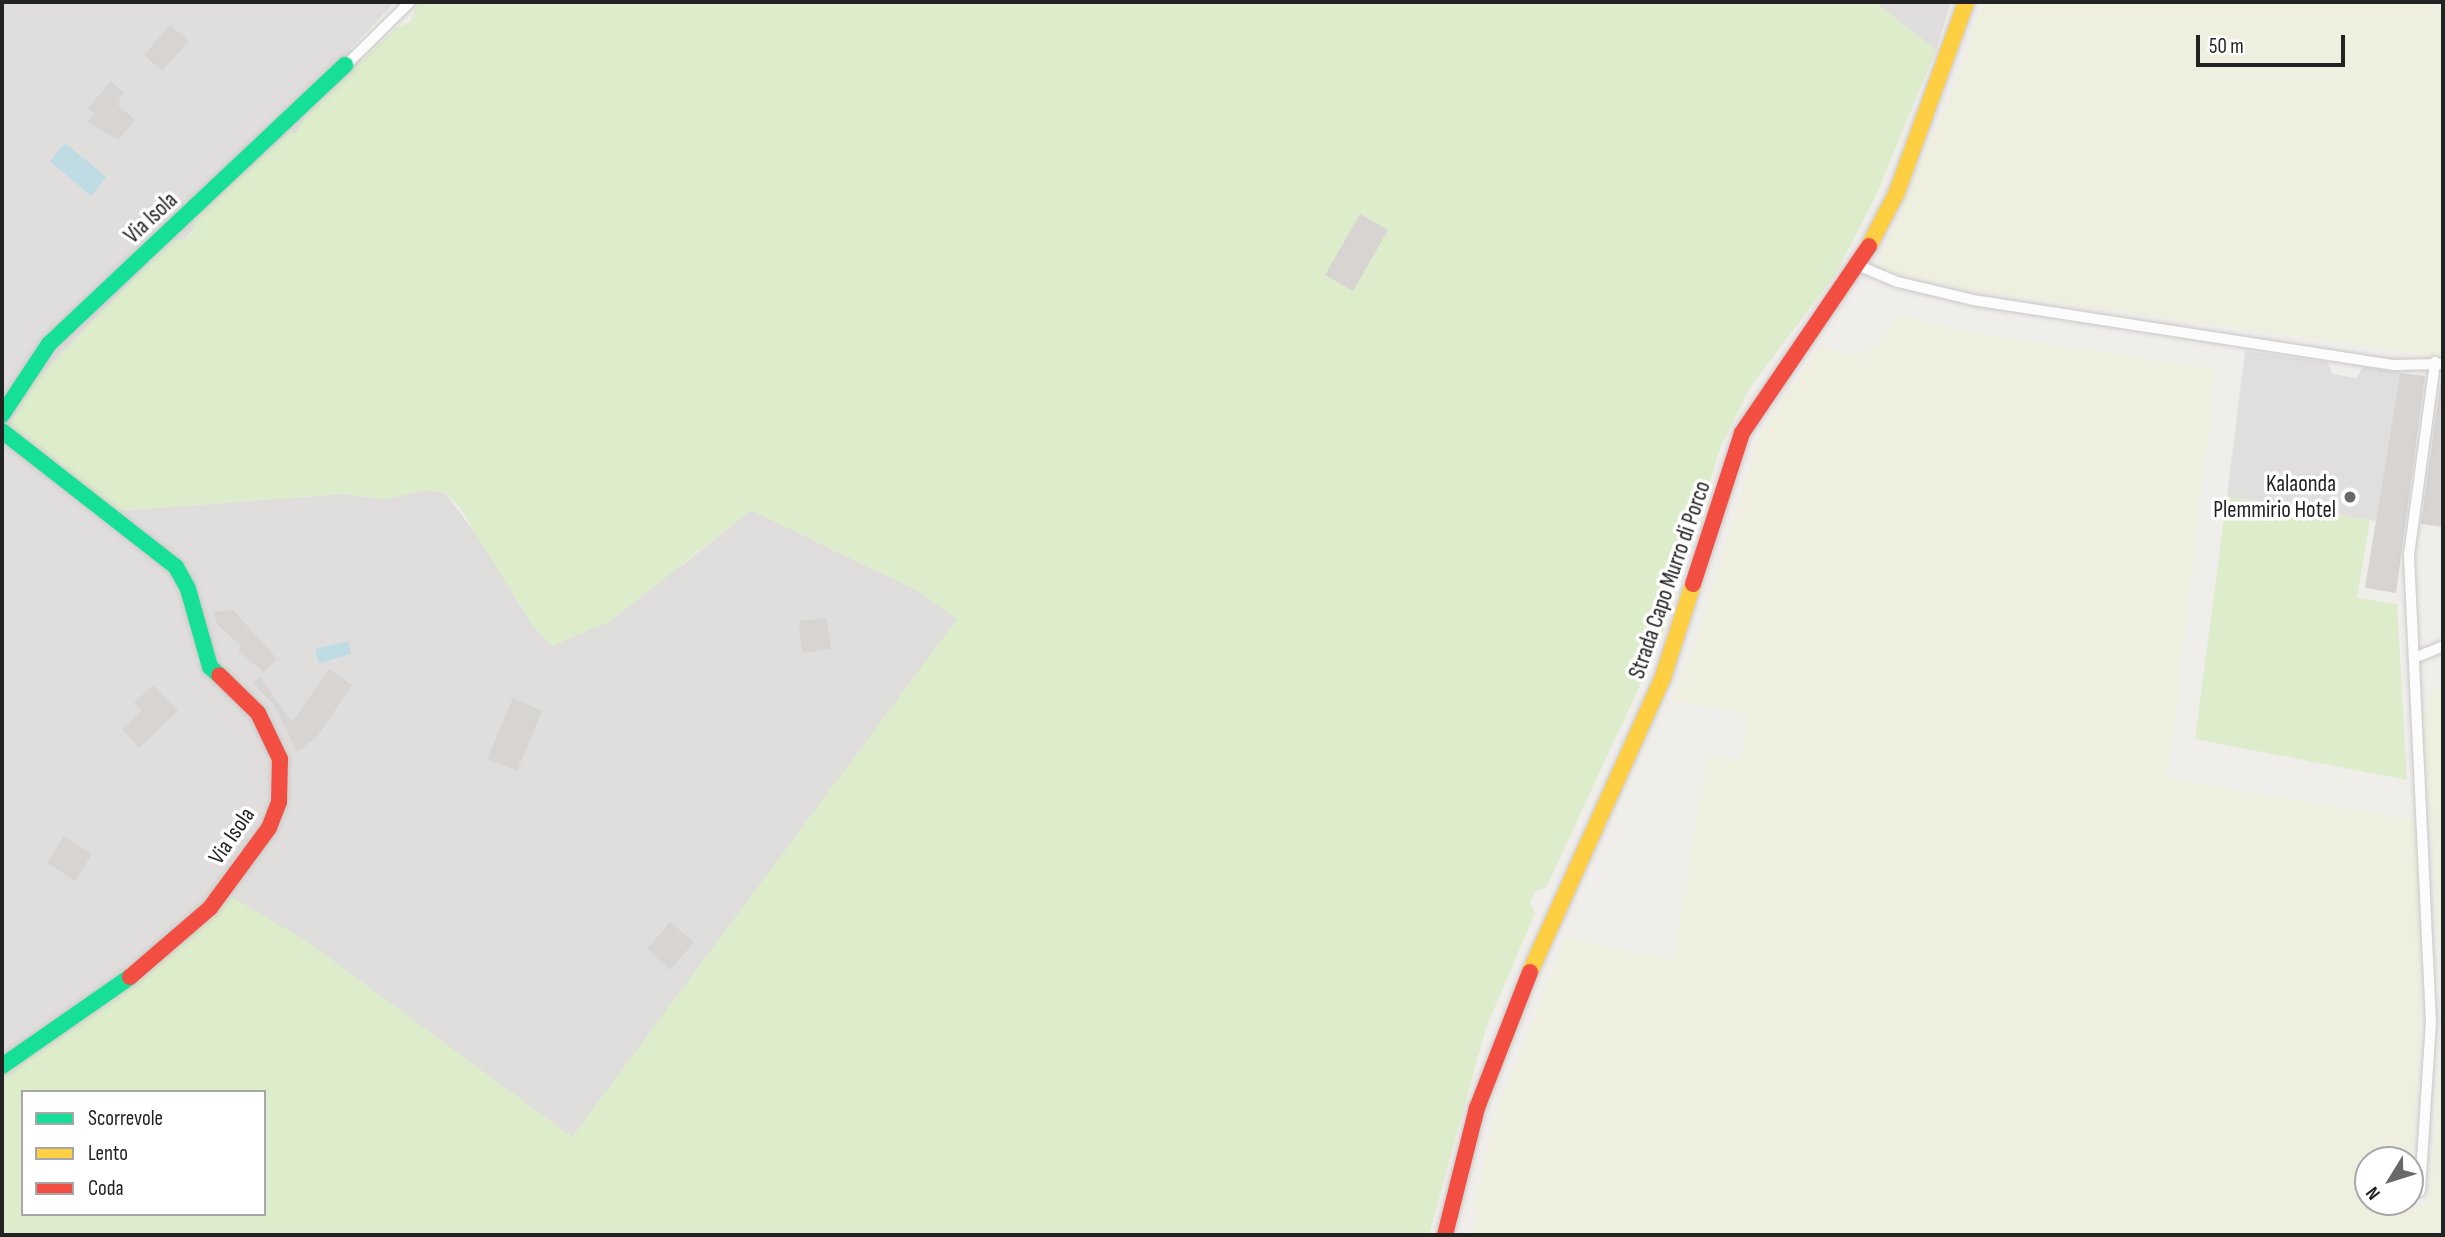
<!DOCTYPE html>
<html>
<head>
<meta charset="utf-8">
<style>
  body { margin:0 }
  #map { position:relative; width:2445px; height:1237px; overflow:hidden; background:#f0eeeb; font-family:"Sofia Sans Condensed",sans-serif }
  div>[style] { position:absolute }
  .residential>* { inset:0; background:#dfdedc }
  .farmland>* { inset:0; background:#efefdf }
  .grass>* { inset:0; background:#ddeccb }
  .parking>* { inset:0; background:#e0dfde }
  .water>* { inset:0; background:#bfdbe3 }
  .building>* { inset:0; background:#d7d4d2 }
  .roads { filter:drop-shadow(0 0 2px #c9c8c7) drop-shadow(0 0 2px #c9c8c7) }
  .lane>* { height:10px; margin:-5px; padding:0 5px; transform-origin:5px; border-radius:5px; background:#fdfcfc }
  .fast>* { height:16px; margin:-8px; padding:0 8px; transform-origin:8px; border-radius:8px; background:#16e098 }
  .slow>* { height:16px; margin:-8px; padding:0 8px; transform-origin:8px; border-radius:8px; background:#ffcf43 }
  .jam>* { height:16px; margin:-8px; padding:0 8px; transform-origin:8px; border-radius:8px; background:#f24e42 }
  .dots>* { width:19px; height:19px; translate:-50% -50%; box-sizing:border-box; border:4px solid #fff; border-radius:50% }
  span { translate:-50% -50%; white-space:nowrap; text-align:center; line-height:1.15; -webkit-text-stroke:7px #fff; paint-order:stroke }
  .street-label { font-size:23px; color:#222 }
  .poi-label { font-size:23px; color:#222 }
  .right { translate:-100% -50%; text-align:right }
  .frame { position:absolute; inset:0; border:4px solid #222; pointer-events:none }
  .legend { position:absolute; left:21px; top:1090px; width:245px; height:126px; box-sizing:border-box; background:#fff; border:2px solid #a7a7a7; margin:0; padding:9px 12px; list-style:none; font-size:21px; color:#222 }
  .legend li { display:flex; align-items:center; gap:14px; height:35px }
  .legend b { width:35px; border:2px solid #a7a7a7 }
  .north { position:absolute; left:2354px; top:1146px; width:70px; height:70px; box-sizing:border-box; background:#fff; border:2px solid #a7a7a7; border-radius:50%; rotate:232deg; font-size:19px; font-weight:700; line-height:28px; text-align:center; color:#222 }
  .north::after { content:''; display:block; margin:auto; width:24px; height:32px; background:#6a6968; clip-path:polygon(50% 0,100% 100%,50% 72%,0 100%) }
  .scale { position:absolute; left:2196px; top:35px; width:149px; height:32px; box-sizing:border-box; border:4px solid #222; border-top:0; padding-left:9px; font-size:21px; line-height:24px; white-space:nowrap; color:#222; -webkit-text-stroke:5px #fff; paint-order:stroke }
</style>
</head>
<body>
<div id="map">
  <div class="residential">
    <i style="clip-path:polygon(2px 2px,395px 2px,350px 49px,362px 61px,304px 116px,304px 127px,296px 135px,291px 131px,184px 240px,114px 511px,343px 494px,385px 499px,425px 490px,445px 493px,480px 539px,683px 565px,751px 510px,916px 590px,958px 619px,572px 1138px,306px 941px,2px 1074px)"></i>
    <i style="clip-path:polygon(1875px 2px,1951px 2px,1936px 50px)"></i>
  </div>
  <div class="farmland">
    <i style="clip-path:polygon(1984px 2px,2443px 2px,2443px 357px,1975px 291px,1888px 271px,1878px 264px,1948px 101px)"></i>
    <i style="clip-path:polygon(1896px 315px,1967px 332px,2216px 369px,2168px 778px,2418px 821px,2421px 1013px,2410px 1190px,2410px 1160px,2368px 1160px,2368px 1202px,2429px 1206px,2443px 1026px,2443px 1235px,1467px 1235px,1475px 1226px,1478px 1211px,1473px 1209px,1496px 1114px,1566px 938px,1673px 960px,1707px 754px,1741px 761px,1747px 714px,1671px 700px,1699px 633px,1760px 434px,1821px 344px,1846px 356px,1865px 352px,1882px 339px)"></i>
    <i style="clip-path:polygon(2443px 685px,2443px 1002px,2423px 716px,2431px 694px)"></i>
  </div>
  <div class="grass">
    <i style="clip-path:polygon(evenodd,419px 2px,1875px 2px,1936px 50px,1875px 198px,1835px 275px,1751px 386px,1721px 446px,1660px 642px,1546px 888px,1535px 891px,1530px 902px,1535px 913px,1486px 1028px,1429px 1235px,2px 1235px,2px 1074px,229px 895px,306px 941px,572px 1137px,957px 619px,916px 590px,751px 510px,611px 621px,552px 646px,532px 625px,460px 508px,445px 493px,425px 490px,385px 499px,343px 494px,114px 511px,10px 430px,18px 399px,171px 239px,184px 240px,193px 233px,194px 215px,291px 131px,296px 134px,304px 116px,396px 28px,410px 22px,419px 2px,23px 1092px,264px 1092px,264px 1214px,23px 1214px,23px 1092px)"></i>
    <i style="clip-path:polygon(2227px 496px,2370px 520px,2357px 598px,2397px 604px,2407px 780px,2195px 739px)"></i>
  </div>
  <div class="parking">
    <i style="clip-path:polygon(2245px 351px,2327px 362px,2333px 374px,2356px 378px,2363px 367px,2400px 372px,2376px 521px,2227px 496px)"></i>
  </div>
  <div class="water">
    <i style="clip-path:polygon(65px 143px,106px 177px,91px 196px,50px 161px)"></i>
    <i style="clip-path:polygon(348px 641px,351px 654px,319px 663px,315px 649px)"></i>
  </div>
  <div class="building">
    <i style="clip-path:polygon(170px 25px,189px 41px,162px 71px,144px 55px)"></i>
    <i style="clip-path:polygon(111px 81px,123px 92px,118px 105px,135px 120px,118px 140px,87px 122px,94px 114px,88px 108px)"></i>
    <i style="clip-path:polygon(1360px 214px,1388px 230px,1353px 291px,1325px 275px)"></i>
    <i style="clip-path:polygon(2400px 373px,2425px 376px,2396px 593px,2365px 588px)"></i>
    <i style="clip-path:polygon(2441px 379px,2443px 379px,2443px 527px,2421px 524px)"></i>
    <i style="clip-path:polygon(233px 610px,277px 659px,264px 672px,238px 651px,241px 646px,217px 624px,214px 612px)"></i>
    <i style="clip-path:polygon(827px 618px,831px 649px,802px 653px,799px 621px)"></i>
    <i style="clip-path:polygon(329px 669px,352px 685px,317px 737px,297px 752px,274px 705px,253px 683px,260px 677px,292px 722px)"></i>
    <i style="clip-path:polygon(153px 685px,178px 711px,139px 748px,122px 729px,142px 710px,134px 703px)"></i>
    <i style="clip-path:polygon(513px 698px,542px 711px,517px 771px,487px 759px)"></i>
    <i style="clip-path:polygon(64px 836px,92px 854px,75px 881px,47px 863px)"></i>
    <i style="clip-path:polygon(670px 922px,694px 942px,670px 970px,647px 949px)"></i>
  </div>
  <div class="roads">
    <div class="lane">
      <i style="left:348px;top:63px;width:87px;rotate:-44.5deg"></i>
      <i style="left:1862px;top:267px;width:39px;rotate:23deg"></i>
      <i style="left:1898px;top:282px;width:77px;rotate:13.5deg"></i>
      <i style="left:1973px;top:300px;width:426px;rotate:8.8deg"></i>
      <i style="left:2394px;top:365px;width:49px;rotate:-1.2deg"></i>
      <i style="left:2414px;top:658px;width:31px;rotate:-22deg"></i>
      <i style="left:2420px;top:1191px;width:168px;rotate:-86.3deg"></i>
      <i style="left:2431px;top:1023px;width:469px;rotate:-92.7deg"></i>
      <i style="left:2409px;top:555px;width:195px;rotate:-82.3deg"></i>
    </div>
    <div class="fast">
      <i style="left:2px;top:415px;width:85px;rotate:-56.5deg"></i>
      <i style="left:49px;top:344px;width:407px;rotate:-43.3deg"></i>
      <i style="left:2px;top:431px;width:221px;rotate:38deg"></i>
      <i style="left:176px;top:567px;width:25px;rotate:61deg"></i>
      <i style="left:188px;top:589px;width:81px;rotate:74.2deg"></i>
      <i style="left:210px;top:667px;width:12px;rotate:42deg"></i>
      <i style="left:2px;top:1066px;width:156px;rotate:-34.8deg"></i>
    </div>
    <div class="slow">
      <i style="left:1869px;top:246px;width:61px;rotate:-62.6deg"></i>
      <i style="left:1897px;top:192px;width:202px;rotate:-70deg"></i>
      <i style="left:1530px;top:972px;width:324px;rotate:-65.7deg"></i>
      <i style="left:1663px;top:677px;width:98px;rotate:-72.1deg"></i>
    </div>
    <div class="jam">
      <i style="left:1693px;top:584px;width:159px;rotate:-72deg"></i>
      <i style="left:1742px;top:433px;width:226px;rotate:-55.8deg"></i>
      <i style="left:130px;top:977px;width:106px;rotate:-40.8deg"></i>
      <i style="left:210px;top:908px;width:99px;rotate:-53.6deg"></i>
      <i style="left:269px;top:828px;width:28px;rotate:-69deg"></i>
      <i style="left:279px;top:802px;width:43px;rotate:-88.7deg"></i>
      <i style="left:280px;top:759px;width:51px;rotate:-115.6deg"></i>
      <i style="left:258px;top:713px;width:54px;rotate:-135.7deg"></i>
      <i style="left:1445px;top:1235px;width:131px;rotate:-75.9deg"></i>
      <i style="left:1477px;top:1108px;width:146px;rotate:-68.7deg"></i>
    </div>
  </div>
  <div class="dots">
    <i style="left:2350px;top:497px;background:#6a6968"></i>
  </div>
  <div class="street-label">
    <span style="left:151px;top:218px;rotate:-43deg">Via Isola</span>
    <span style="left:1670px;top:580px;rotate:-71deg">Strada Capo Murro di Porco</span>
    <span style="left:232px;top:836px;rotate:-56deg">Via Isola</span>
  </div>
  <div class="poi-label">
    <span class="right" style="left:2336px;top:497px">Kalaonda<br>Plemmirio Hotel</span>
  </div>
  <div class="frame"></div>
  <ul class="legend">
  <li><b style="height:9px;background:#16e098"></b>Scorrevole</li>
  <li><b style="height:9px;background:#ffcf43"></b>Lento</li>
  <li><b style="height:9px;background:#f24e42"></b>Coda</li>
  </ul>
  <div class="north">N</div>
  <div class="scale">50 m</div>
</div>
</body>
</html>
